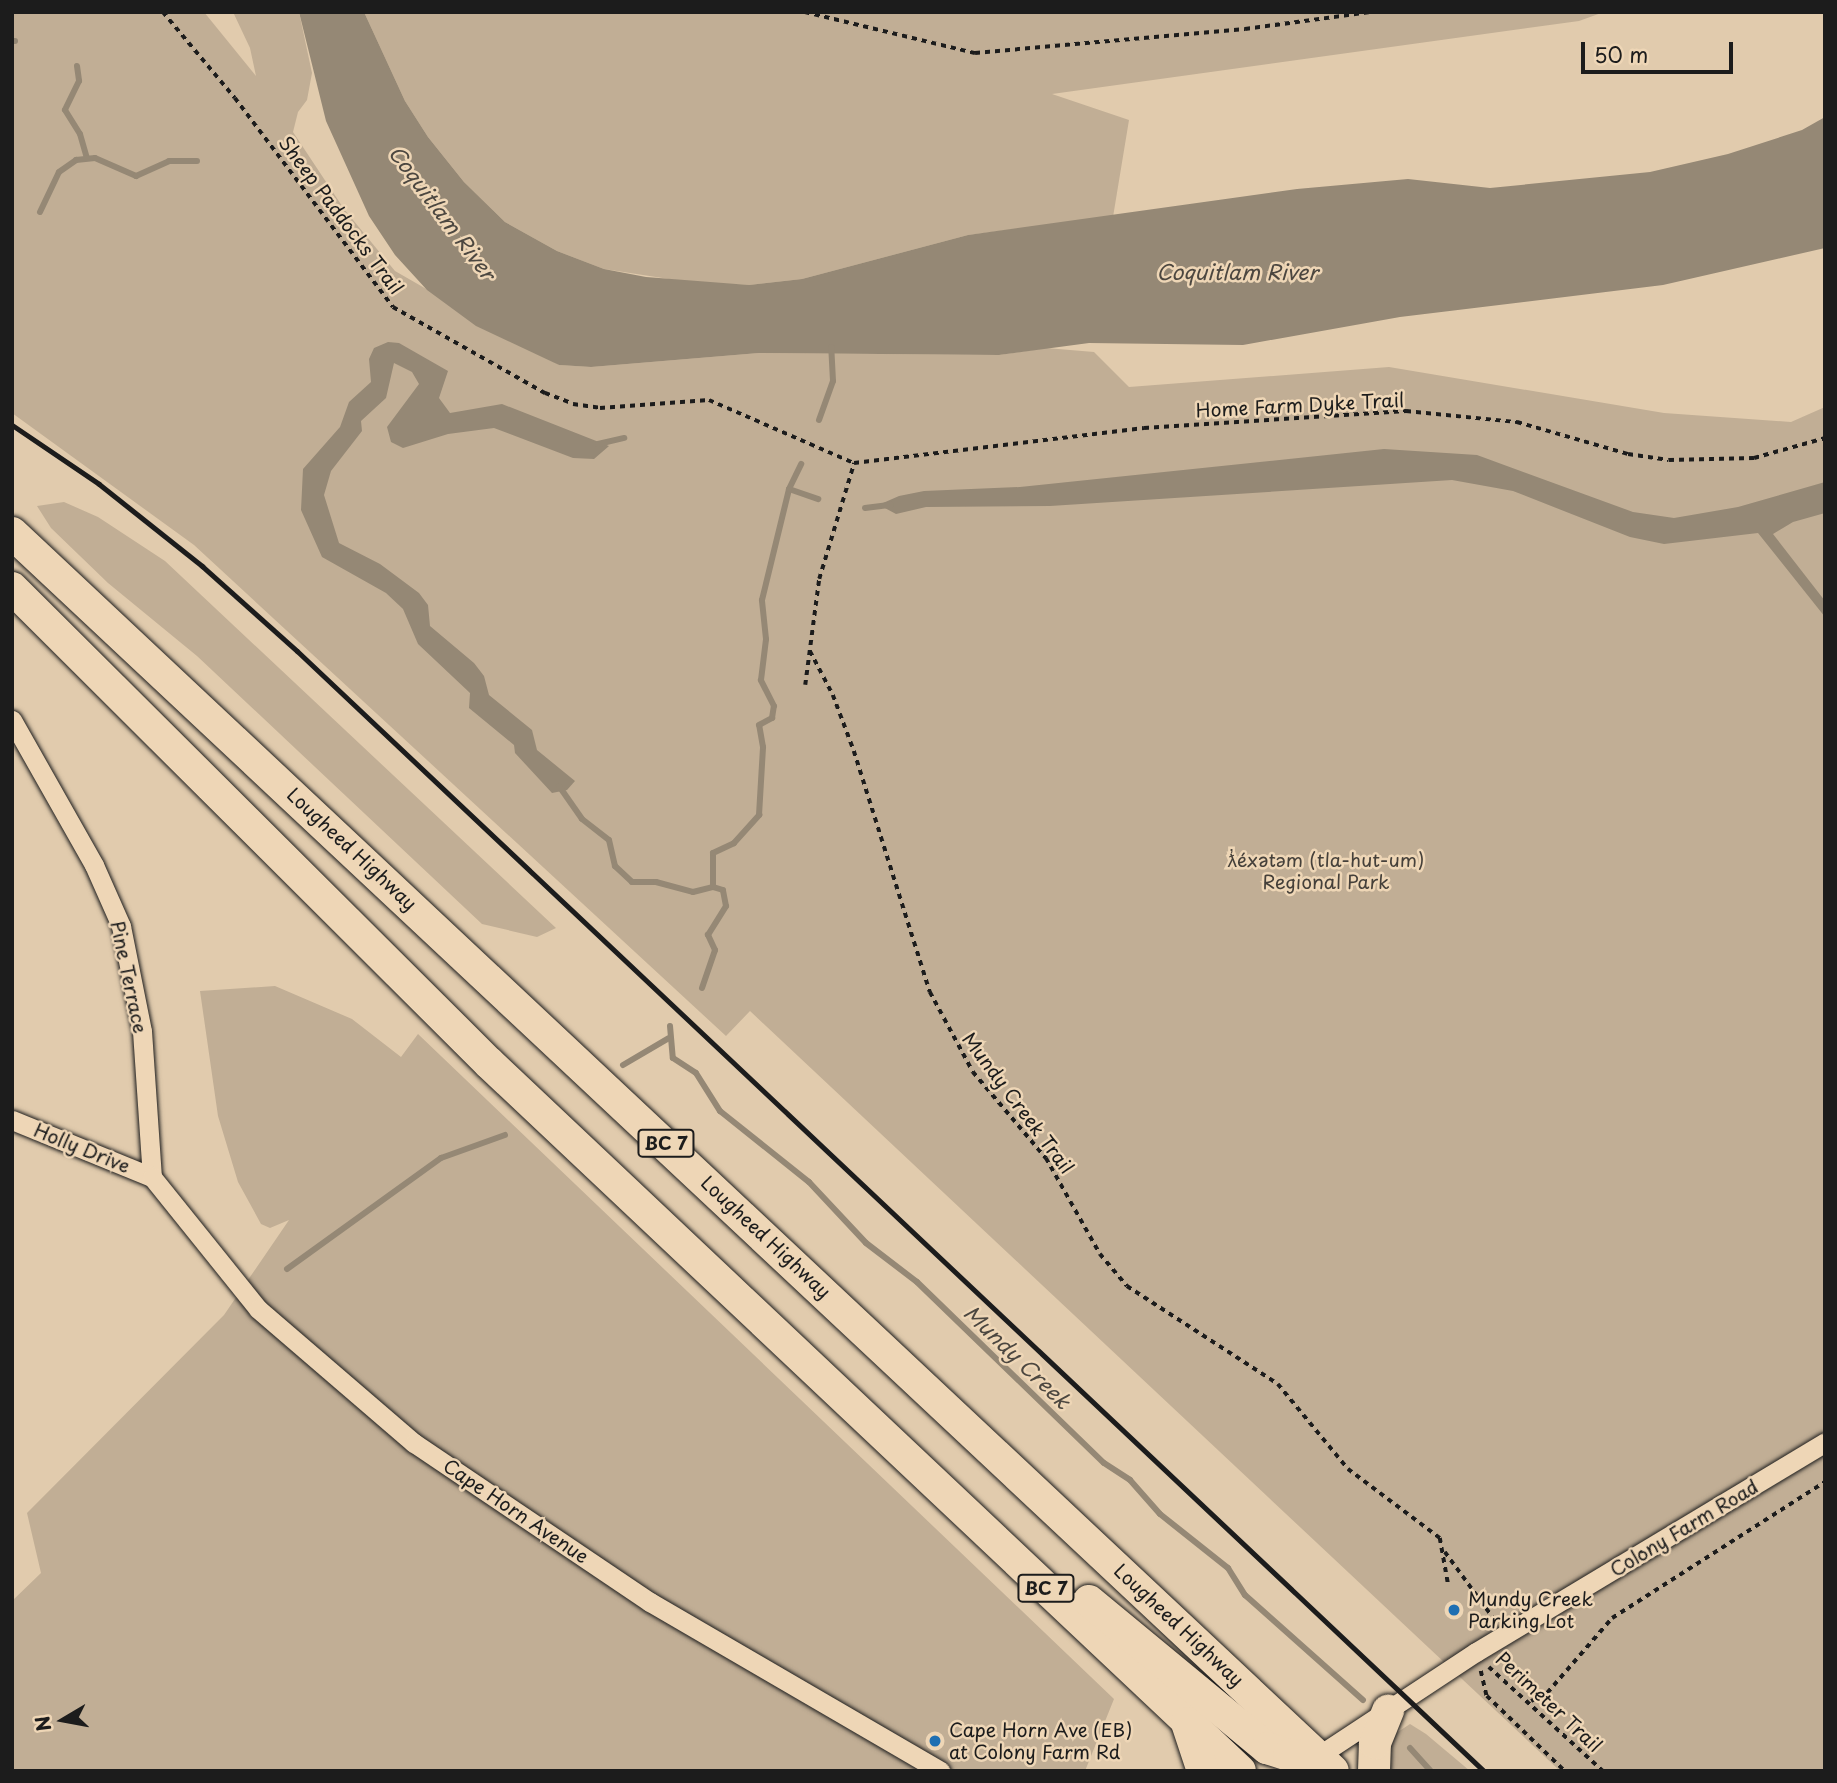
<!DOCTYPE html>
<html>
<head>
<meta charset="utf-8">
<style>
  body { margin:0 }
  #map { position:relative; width:1837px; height:1783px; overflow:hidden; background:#e1cbad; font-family:"Playpen Sans",sans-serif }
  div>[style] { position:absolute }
  .green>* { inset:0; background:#c1ae95 }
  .water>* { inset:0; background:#958875 }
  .stream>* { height:6px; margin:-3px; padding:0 3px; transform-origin:3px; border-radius:3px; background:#958875 }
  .path>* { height:3.5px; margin-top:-1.75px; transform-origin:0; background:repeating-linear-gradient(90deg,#1c1c1c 0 5px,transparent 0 10px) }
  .roads { filter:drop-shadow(0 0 2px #1c1c1c) drop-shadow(0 0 2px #1c1c1c) }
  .street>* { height:19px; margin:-9.5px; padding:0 9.5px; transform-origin:9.5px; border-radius:9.5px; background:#eed6b6 }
  .primary>* { height:32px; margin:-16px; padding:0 16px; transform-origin:16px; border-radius:16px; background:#eed6b6 }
  .rail>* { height:5px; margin:-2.5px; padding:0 2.5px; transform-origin:2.5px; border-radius:2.5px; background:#1c1c1c }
  .dots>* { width:19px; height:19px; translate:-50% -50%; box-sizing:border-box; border:4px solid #eed6b6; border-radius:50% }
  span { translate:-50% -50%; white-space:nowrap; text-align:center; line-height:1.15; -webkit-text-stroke:5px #eed6b6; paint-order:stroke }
  .shield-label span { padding:2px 5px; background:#eed6b6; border:2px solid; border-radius:5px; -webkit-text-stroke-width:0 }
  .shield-label { font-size:18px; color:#1c1c1c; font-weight:700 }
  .street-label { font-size:19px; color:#1c1c1c }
  .park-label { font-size:19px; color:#45403a }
  .poi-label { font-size:19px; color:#1c1c1c }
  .left { translate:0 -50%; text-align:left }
  .water-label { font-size:21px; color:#4c4740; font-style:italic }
  .frame { position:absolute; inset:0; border:14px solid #1c1c1c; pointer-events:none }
  .north { position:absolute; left:28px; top:1685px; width:70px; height:70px; -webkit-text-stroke:5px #eed6b6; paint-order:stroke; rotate:260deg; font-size:19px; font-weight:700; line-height:28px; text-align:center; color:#1c1c1c }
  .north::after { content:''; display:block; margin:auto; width:24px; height:32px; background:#1c1c1c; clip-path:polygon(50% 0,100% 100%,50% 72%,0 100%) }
  .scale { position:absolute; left:1581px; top:42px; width:152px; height:32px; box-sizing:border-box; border:4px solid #1c1c1c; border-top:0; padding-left:9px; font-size:21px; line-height:24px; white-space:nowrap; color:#1c1c1c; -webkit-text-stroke:5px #eed6b6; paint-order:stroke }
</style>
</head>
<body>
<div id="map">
  <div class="green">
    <i style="clip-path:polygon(12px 12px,204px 12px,256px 76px,250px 48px,233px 12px,299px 12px,312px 73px,307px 100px,298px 112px,293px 132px,344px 209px,395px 271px,559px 365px,591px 367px,759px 353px,999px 355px,1046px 348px,1094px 352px,1129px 387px,1389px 367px,1664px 413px,1791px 422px,1825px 407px,1825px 1771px,1560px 1771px,750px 1011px,726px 1036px,194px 545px,12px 413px)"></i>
    <i style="clip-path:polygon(364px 12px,1604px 12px,1579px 21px,1052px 94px,1129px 120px,1113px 217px,968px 235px,802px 279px,749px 285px,695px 283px,604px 269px,557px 251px,505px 222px,464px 182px,428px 137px,405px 101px)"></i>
    <i style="clip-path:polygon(64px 502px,98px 517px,165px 561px,556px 928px,537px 937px,482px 924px,197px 656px,108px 583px,51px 528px,37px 506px)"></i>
    <i style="clip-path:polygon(275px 986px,352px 1019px,401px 1057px,418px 1034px,1114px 1699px,1085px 1771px,12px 1771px,12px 1601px,41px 1573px,27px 1513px,224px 1315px,289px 1220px,270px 1228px,261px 1224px,238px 1182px,218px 1116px,200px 991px)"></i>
    <i style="clip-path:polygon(1410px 1724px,1426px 1734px,1470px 1771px,1387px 1771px,1392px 1736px)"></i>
  </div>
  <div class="water">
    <i style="clip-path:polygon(299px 12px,364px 12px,405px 101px,428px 137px,464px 182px,505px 222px,557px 251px,604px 269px,646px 277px,749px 285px,802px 279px,968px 235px,1297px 189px,1408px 179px,1490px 188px,1650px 172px,1728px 154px,1802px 130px,1825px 117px,1825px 248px,1663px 285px,1400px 317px,1243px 345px,1089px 343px,999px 355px,759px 353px,591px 367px,559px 365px,476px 326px,427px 290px,395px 255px,369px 216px,326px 121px)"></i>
    <i style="clip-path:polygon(388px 342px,399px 343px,448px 371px,439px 398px,450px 413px,502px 404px,609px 446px,594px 459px,573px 458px,494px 428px,448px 434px,403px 448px,391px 442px,387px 427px,419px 384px,412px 372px,394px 363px,386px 398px,361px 421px,362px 431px,331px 471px,324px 495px,339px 543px,380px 564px,419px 593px,428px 605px,430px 626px,474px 663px,484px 676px,489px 695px,532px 730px,537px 750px,575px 781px,567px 790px,552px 793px,515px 753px,514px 745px,469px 708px,470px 693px,418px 644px,403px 609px,386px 593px,322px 557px,301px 510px,303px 469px,340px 427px,349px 402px,371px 382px,369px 359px,374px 348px)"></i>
    <i style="clip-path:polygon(1384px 449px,1477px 455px,1633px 512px,1674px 518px,1738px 507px,1825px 482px,1825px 513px,1793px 522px,1773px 534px,1825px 601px,1825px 617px,1758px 533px,1664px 544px,1630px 537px,1513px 491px,1452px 480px,1050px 506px,926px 507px,896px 514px,883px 507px,883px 503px,899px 496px,924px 491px,1020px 487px)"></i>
  </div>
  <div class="stream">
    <i style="left:12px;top:41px;width:3px"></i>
    <i style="left:77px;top:66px;width:15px;rotate:82deg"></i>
    <i style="left:79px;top:81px;width:32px;rotate:116deg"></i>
    <i style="left:65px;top:110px;width:28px;rotate:58deg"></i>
    <i style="left:80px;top:134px;width:25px;rotate:74deg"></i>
    <i style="left:40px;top:212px;width:44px;rotate:-64.6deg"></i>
    <i style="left:59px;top:172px;width:21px;rotate:-35deg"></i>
    <i style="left:76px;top:160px;width:19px;rotate:-6deg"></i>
    <i style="left:95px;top:158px;width:45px;rotate:23.7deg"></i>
    <i style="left:136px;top:176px;width:36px;rotate:-24deg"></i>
    <i style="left:169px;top:161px;width:28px"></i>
    <i style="left:819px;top:420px;width:41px;rotate:-70.3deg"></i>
    <i style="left:833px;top:381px;width:34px;rotate:-93deg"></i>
    <i style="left:598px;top:444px;width:27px;rotate:-13deg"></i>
    <i style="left:789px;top:489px;width:31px;rotate:19deg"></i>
    <i style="left:865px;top:508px;width:26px;rotate:-7deg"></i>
    <i style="left:559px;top:786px;width:40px;rotate:55.1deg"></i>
    <i style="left:582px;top:819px;width:34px;rotate:38deg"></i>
    <i style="left:609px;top:840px;width:27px;rotate:77deg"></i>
    <i style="left:615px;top:866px;width:23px;rotate:43deg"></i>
    <i style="left:632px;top:882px;width:24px"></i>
    <i style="left:656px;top:882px;width:38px;rotate:15deg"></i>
    <i style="left:693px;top:892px;width:21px;rotate:-14deg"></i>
    <i style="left:702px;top:988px;width:40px;rotate:-71.1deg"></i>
    <i style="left:715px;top:950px;width:17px;rotate:-115deg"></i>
    <i style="left:708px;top:935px;width:34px;rotate:-58deg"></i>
    <i style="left:726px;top:906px;width:16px;rotate:-101deg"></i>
    <i style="left:723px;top:890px;width:10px;rotate:-163deg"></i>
    <i style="left:713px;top:887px;width:34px;rotate:-90deg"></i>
    <i style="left:713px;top:853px;width:23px;rotate:-25deg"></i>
    <i style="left:734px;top:843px;width:38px;rotate:-48deg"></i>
    <i style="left:759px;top:815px;width:68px;rotate:-86.6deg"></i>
    <i style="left:763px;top:747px;width:22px;rotate:-100deg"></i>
    <i style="left:759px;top:725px;width:15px;rotate:-28deg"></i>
    <i style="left:772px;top:718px;width:12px;rotate:-81deg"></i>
    <i style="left:774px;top:706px;width:29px;rotate:-117deg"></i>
    <i style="left:761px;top:680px;width:41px;rotate:-83deg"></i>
    <i style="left:766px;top:639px;width:39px;rotate:-96deg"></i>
    <i style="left:762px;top:600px;width:114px;rotate:-76.3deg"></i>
    <i style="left:789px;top:489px;width:28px;rotate:-64deg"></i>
    <i style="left:670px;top:1026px;width:32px;rotate:85deg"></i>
    <i style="left:673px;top:1058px;width:27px;rotate:33deg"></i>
    <i style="left:696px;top:1073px;width:45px;rotate:57.7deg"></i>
    <i style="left:720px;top:1111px;width:114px;rotate:38.6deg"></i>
    <i style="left:809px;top:1182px;width:83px;rotate:46.9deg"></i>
    <i style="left:866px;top:1243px;width:64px;rotate:37.4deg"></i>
    <i style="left:917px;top:1282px;width:260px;rotate:44.1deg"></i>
    <i style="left:1104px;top:1463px;width:31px;rotate:33deg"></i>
    <i style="left:1130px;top:1480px;width:45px;rotate:48.6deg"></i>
    <i style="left:1160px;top:1514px;width:87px;rotate:38.5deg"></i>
    <i style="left:1228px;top:1568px;width:32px;rotate:58deg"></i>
    <i style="left:1245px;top:1595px;width:158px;rotate:41.7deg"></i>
    <i style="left:623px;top:1065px;width:53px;rotate:-30.4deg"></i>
    <i style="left:287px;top:1269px;width:190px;rotate:-35.8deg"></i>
    <i style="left:441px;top:1158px;width:68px;rotate:-19.8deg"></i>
    <i style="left:1410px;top:1748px;width:31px;rotate:48deg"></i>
  </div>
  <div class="path">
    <i style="left:163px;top:12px;width:112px;rotate:50.1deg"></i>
    <i style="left:235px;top:98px;width:262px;rotate:52.9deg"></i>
    <i style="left:393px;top:307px;width:175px;rotate:29.5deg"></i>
    <i style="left:545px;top:393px;width:30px;rotate:21deg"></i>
    <i style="left:573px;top:404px;width:27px;rotate:8deg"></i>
    <i style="left:600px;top:408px;width:109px;rotate:-4.2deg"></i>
    <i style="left:709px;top:400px;width:158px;rotate:23.5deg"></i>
    <i style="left:805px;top:12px;width:175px;rotate:13.6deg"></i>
    <i style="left:975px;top:53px;width:271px;rotate:-5.1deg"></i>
    <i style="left:1245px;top:29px;width:126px;rotate:-7.7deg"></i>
    <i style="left:854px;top:463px;width:292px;rotate:-6.9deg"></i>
    <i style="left:1144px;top:428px;width:263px;rotate:-3.7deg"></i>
    <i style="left:1406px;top:411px;width:112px;rotate:5.7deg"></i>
    <i style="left:1517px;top:422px;width:116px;rotate:16.1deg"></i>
    <i style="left:1628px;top:454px;width:41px;rotate:8.3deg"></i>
    <i style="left:1669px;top:460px;width:85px;rotate:-1.3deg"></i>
    <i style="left:1754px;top:458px;width:74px;rotate:-15.7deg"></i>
    <i style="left:810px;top:651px;width:50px;rotate:62.4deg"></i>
    <i style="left:833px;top:695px;width:60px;rotate:69.4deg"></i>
    <i style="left:854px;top:751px;width:253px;rotate:72.5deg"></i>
    <i style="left:930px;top:992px;width:91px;rotate:61.7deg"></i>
    <i style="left:973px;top:1072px;width:113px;rotate:49.7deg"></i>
    <i style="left:1046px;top:1158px;width:110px;rotate:60.6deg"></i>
    <i style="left:1100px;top:1254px;width:42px;rotate:49.8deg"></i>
    <i style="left:1127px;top:1286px;width:180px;rotate:33deg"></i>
    <i style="left:1278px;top:1384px;width:110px;rotate:50.5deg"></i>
    <i style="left:1348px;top:1469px;width:115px;rotate:36.9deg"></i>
    <i style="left:1440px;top:1538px;width:46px;rotate:79.9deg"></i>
    <i style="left:805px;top:685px;width:107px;rotate:-82.5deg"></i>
    <i style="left:819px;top:579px;width:121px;rotate:-73.2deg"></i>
    <i style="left:1445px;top:1552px;width:83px;rotate:53.8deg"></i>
    <i style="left:1489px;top:1667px;width:154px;rotate:42.4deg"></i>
    <i style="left:1481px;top:1671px;width:26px;rotate:77deg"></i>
    <i style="left:1487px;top:1696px;width:108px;rotate:43.9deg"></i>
    <i style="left:1531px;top:1701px;width:18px;rotate:-27deg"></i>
    <i style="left:1547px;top:1693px;width:99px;rotate:-49.1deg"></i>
    <i style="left:1612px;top:1618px;width:253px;rotate:-32.6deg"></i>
  </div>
  <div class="roads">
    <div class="street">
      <i style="left:12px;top:720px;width:167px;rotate:60.5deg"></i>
      <i style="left:94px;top:865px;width:67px;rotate:66.1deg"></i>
      <i style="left:121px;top:926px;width:107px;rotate:78.7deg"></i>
      <i style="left:142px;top:1031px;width:146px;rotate:86.1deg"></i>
      <i style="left:12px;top:1120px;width:151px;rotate:22.2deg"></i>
      <i style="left:152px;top:1177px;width:169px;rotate:51.2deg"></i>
      <i style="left:258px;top:1309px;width:206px;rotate:40.7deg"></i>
      <i style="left:414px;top:1443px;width:285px;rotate:34deg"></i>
      <i style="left:650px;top:1602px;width:336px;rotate:30.2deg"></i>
      <i style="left:1309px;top:1762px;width:200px;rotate:-33.4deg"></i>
      <i style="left:1476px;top:1652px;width:407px;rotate:-31deg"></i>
    </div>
    <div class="primary">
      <i style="left:12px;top:533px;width:1810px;rotate:43.14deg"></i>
      <i style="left:12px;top:588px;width:673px;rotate:44.88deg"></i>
      <i style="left:489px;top:1063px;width:1032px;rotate:43.31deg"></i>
      <i style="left:1089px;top:1601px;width:231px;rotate:39.6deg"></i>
      <i style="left:1267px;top:1748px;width:23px;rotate:18deg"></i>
      <i style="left:1289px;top:1755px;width:28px;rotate:2deg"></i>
      <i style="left:1187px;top:1723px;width:51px;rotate:71.6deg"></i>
      <i style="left:1374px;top:1771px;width:28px;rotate:-88deg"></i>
      <i style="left:1375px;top:1743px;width:35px;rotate:-68deg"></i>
    </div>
  </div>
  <div class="rail">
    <i style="left:12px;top:425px;width:105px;rotate:34.1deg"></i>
    <i style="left:99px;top:484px;width:132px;rotate:38.5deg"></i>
    <i style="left:202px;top:566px;width:127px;rotate:41.8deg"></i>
    <i style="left:297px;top:651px;width:1632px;rotate:43.34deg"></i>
  </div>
  <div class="dots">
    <i style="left:1454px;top:1610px;background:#1f6fb2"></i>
    <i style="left:935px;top:1741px;background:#1f6fb2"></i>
  </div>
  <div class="shield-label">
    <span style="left:666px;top:1143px">BC 7</span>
    <span style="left:1046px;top:1588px">BC 7</span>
  </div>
  <div class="street-label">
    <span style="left:341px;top:215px;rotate:53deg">Sheep Paddocks Trail</span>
    <span style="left:1300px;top:405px;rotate:-3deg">Home Farm Dyke Trail</span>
    <span style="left:352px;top:849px;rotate:43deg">Lougheed Highway</span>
    <span style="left:129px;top:977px;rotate:78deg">Pine Terrace</span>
    <span style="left:1018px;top:1103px;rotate:53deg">Mundy Creek Trail</span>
    <span style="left:82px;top:1148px;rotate:22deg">Holly Drive</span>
    <span style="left:766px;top:1237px;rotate:43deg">Lougheed Highway</span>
    <span style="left:516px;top:1511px;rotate:34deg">Cape Horn Avenue</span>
    <span style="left:1684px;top:1528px;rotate:-31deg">Colony Farm Road</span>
    <span style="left:1179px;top:1625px;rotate:43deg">Lougheed Highway</span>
    <span style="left:1549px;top:1702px;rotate:43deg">Perimeter Trail</span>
  </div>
  <div class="park-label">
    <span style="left:1326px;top:871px">ƛ̓éxətəm (tla-hut-um)<br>Regional Park</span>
  </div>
  <div class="poi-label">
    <span class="left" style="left:1468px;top:1610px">Mundy Creek<br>Parking Lot</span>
    <span class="left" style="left:949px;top:1741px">Cape Horn Ave (EB)<br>at Colony Farm Rd</span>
  </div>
  <div class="water-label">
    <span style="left:443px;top:212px;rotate:53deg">Coquitlam River</span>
    <span style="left:1237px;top:271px">Coquitlam River</span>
    <span style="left:1018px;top:1356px;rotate:44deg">Mundy Creek</span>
  </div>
  <div class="frame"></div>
  <div class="north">N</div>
  <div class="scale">50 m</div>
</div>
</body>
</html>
